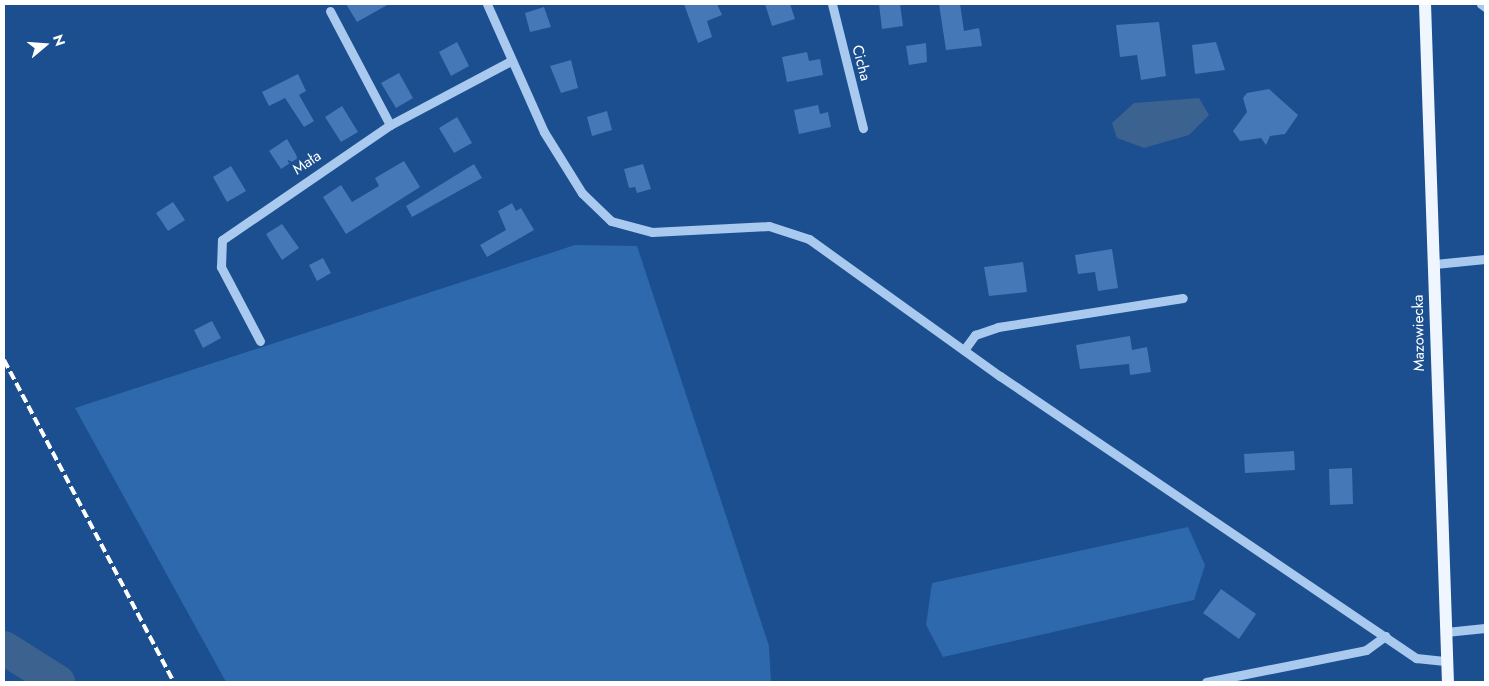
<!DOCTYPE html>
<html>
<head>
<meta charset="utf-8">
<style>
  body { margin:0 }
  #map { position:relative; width:1489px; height:686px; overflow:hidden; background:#1b4f8f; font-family:Jost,sans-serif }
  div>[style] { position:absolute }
  .green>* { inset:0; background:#2e69ad }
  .water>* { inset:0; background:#3c6290 }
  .river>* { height:34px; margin:-17px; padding:0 17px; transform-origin:17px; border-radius:17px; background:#3c6290 }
  .building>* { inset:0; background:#4478b7 }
  .minor>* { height:9px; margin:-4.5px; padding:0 4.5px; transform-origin:4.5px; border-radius:4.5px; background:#a9c9ee }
  .major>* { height:12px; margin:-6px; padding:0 6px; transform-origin:6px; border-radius:6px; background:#f0f6ff }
  .rail>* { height:4px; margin-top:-2px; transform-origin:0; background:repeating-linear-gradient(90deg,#fff 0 9px,transparent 0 13px) }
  span { translate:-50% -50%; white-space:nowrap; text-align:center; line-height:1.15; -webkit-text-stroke:4.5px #1b4f8f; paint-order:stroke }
  .street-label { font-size:15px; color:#fff }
  .frame { position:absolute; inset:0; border:5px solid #fff; pointer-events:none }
  .north { position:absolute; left:20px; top:20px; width:50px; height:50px; -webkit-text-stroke:4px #1b4f8f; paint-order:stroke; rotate:72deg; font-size:14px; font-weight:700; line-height:20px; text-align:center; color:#fff }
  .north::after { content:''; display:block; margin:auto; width:18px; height:22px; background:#fff; clip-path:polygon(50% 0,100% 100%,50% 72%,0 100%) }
</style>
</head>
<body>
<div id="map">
  <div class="green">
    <i style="clip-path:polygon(575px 245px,637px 246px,769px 646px,771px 682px,226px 682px,75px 408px)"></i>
    <i style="clip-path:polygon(1188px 527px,1205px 565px,1194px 600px,943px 657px,926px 625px,932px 583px)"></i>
  </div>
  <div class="water">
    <i style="clip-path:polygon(1199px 98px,1209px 115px,1189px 135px,1144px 148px,1117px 138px,1112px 123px,1134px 103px)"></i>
  </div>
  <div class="river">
    <i style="left:4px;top:648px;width:64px;rotate:32.2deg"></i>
  </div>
  <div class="building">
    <i style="clip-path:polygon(346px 4px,389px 4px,357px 22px)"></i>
    <i style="clip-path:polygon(684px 4px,717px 4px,722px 15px,707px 21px,712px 37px,698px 43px)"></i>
    <i style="clip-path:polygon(765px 4px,790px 4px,795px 19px,772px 26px)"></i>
    <i style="clip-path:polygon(879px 4px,900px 4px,903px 26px,882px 29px)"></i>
    <i style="clip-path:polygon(939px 4px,960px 4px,964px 31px,979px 28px,982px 46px,946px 50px)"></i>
    <i style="clip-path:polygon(544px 7px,551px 27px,530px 32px,525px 13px)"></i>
    <i style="clip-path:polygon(1159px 22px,1166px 76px,1141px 80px,1137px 55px,1120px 57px,1116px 25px)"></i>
    <i style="clip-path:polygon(457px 42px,469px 66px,451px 76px,439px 52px)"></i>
    <i style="clip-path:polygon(1216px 42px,1225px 70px,1195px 74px,1192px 45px)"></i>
    <i style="clip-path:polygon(926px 43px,927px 62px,909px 65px,906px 46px)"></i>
    <i style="clip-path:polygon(807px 52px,809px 61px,820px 59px,823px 75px,787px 82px,782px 57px)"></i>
    <i style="clip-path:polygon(571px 60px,578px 88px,561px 93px,550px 66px)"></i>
    <i style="clip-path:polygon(399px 73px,413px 98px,396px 108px,381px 83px)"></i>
    <i style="clip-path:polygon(298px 74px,306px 91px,299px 95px,314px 121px,304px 127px,285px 98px,269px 106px,262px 92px)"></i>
    <i style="clip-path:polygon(1269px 89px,1298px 115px,1285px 134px,1270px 136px,1266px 145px,1261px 138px,1240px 141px,1233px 131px,1247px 112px,1243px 98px,1247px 93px)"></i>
    <i style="clip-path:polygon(818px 105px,820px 114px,828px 112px,831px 127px,799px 134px,794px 110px)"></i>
    <i style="clip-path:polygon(342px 106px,358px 132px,341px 142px,325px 117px)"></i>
    <i style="clip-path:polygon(607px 111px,612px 130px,592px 136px,587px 117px)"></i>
    <i style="clip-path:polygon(457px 117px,472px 143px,454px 153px,439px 128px)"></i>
    <i style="clip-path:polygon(287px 139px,298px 158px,281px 169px,269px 151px)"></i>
    <i style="clip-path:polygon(404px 161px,420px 187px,346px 234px,323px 197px,341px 185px,352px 202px,379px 186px,375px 178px)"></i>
    <i style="clip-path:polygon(474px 164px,482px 178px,412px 217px,406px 206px)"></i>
    <i style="clip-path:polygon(643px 164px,651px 189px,637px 193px,635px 187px,629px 188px,624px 169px)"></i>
    <i style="clip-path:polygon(231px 166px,246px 191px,227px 202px,213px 177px)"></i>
    <i style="clip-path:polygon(173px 202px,185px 220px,168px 231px,156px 213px)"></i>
    <i style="clip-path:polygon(512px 203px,516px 211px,521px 208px,534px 230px,487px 257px,480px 245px,506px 230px,498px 211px)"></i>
    <i style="clip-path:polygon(282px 224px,299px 248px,282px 260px,266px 234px)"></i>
    <i style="clip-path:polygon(1112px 249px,1118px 288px,1098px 291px,1095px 272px,1078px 274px,1075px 255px)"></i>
    <i style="clip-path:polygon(323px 258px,331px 273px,317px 281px,309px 265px)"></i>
    <i style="clip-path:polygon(1023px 262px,1027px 292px,989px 296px,984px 267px)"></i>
    <i style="clip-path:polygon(212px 321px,221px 338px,203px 348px,194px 330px)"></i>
    <i style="clip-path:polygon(1130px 336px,1132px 350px,1147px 347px,1151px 372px,1130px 375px,1129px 364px,1080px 369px,1076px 345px)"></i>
    <i style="clip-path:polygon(1294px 451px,1295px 470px,1245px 473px,1244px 454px)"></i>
    <i style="clip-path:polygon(1352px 468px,1353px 504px,1330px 505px,1329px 469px)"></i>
    <i style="clip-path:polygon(1221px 589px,1256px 614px,1239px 639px,1203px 613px)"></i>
  </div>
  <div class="minor">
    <i style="left:487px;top:4px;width:140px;rotate:66deg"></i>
    <i style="left:544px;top:132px;width:72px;rotate:58.1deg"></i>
    <i style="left:582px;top:193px;width:40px;rotate:44deg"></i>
    <i style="left:611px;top:221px;width:42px;rotate:15deg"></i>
    <i style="left:652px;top:232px;width:117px;rotate:-2.9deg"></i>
    <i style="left:769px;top:226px;width:42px;rotate:18deg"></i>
    <i style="left:809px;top:239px;width:235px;rotate:35.7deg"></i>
    <i style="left:1000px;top:376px;width:503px;rotate:34.13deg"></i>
    <i style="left:1416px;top:658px;width:31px;rotate:6deg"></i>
    <i style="left:832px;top:4px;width:128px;rotate:76deg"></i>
    <i style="left:1481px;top:4px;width:5px;rotate:37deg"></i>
    <i style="left:330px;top:11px;width:129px;rotate:62.2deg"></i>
    <i style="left:1435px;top:264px;width:50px;rotate:-5.7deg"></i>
    <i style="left:260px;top:341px;width:84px;rotate:-117.8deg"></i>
    <i style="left:221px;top:267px;width:27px;rotate:-88deg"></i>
    <i style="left:222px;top:240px;width:204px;rotate:-34.4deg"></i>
    <i style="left:390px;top:125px;width:135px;rotate:-27.9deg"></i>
    <i style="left:964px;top:350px;width:19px;rotate:-54deg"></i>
    <i style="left:975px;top:335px;width:24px;rotate:-19deg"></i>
    <i style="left:998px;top:327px;width:187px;rotate:-8.9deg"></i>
    <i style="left:1446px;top:632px;width:39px;rotate:-6deg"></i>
    <i style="left:1206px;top:682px;width:163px;rotate:-11.3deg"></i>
    <i style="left:1366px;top:650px;width:24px;rotate:-36deg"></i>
  </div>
  <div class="major">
    <i style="left:1425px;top:4px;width:678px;rotate:88.06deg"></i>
  </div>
  <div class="rail">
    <i style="left:4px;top:360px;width:364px;rotate:62.2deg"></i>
  </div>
  <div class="street-label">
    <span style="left:861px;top:63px;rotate:76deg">Cicha</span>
    <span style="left:307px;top:163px;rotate:-34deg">Mała</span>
    <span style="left:1419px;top:333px;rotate:-91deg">Mazowiecka</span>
  </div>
  <div class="frame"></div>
  <div class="north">N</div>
</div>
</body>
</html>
